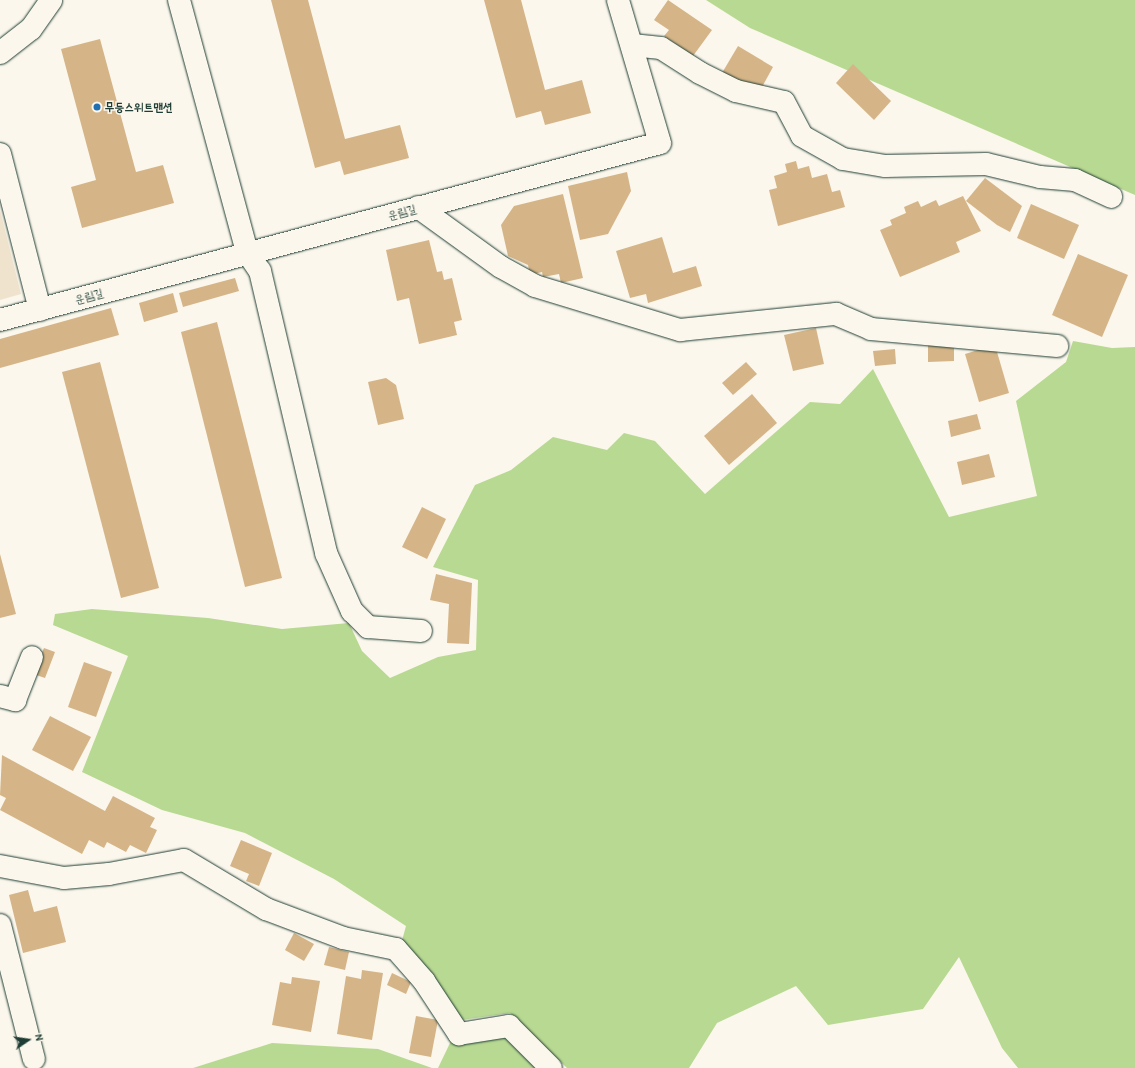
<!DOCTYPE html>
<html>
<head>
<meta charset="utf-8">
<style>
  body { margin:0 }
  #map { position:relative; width:1135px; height:1068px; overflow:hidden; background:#fbf7ec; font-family:"Patrick Hand","Poor Story",sans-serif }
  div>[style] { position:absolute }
  .built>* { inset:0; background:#f0e3ce }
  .green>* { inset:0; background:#b8d992 }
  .building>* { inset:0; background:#d5b588 }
  .roads { filter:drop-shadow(0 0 1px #1f3d34) drop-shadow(0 0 1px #1f3d34) }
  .minor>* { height:22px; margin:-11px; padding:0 11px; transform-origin:11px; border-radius:11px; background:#fbf7ec }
  .dots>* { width:11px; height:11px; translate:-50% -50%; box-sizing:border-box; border:2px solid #fbf7ec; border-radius:50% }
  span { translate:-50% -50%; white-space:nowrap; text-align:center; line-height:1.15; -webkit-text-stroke:3px #fbf7ec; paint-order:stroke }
  .poi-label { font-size:12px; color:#1f3d34; font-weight:700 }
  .left { translate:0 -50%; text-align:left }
  .street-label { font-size:12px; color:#1f3d34 }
  .north { position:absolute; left:8px; top:1020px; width:40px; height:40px; -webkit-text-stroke:3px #fbf7ec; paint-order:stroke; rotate:77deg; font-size:11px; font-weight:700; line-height:16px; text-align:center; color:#1f3d34 }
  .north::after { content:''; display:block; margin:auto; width:14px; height:18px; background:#1f3d34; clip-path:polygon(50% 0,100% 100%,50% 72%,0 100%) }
</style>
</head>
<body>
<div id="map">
  <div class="built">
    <i style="clip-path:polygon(0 210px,21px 294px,0 300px)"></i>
  </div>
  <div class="green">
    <i style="clip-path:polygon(706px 0,1135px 0,1135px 195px,750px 28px)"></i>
    <i style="clip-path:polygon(1073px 341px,1112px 348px,1135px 347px,1135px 1068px,1018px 1068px,1002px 1048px,959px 957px,923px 1009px,828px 1025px,796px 986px,717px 1023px,689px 1068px,567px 1068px,510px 1013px,462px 1020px,401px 944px,406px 926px,334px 879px,245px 833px,162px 810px,82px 772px,128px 656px,53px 625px,55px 614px,92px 609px,208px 618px,282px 629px,349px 623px,362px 651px,390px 678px,438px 657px,476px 650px,478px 580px,433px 567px,475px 485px,511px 470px,553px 437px,607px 450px,624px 433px,655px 441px,705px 494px,810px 402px,840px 404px,873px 369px,949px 517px,1037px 496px,1016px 401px,1066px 362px)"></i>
    <i style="clip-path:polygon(504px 1035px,537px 1068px,438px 1068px,451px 1041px)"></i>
    <i style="clip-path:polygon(272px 1043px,378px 1049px,432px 1068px,193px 1068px)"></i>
  </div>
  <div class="building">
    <i style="clip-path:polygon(271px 0,308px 0,345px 139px,400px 125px,409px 158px,344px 175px,340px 161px,315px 168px)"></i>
    <i style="clip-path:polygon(484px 0,521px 0,545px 90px,582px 80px,591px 113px,545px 125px,541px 111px,516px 118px)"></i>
    <i style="clip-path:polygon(668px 0,712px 30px,693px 56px,664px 36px,669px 30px,654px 20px)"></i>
    <i style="clip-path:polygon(100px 39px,136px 172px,163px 165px,174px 203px,82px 228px,71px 187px,96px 180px,61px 49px)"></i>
    <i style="clip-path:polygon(738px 46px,773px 67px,762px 87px,748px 84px,722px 73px)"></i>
    <i style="clip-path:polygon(853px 64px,891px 101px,874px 120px,836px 83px)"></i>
    <i style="clip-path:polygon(796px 161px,798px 169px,809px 166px,812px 178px,827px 174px,832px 192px,840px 190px,845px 207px,778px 226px,769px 190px,777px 188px,774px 176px,787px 172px,785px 164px)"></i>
    <i style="clip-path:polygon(627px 172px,631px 191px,608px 234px,580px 240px,568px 186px)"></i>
    <i style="clip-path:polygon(985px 178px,1022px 206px,1010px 232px,997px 225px,966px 201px)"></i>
    <i style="clip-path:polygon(563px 194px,583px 278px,561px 283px,559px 274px,543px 277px,542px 272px,530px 275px,528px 265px,508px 256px,501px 225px,514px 206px)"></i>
    <i style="clip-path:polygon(963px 196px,981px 231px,956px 242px,960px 252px,900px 277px,880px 230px,892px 225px,890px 220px,906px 213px,904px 207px,918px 201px,921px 207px,936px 200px,939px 206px)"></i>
    <i style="clip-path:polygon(1031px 204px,1079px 225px,1064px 259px,1017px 238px)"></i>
    <i style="clip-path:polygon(662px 237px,673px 273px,696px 266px,702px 286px,648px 303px,646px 294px,630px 298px,616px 251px)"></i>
    <i style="clip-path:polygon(429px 240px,437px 272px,442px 271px,444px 280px,452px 278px,462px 320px,454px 322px,457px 335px,419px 344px,409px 298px,397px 301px,386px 250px)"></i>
    <i style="clip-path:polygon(1078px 254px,1128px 275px,1102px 337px,1052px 315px)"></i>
    <i style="clip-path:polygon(235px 278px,239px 291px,183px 307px,179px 293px)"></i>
    <i style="clip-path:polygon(173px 293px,178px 312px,144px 322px,139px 303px)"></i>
    <i style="clip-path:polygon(111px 308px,119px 335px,0 368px,0 339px)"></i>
    <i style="clip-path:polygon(217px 322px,282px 578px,245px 587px,181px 332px)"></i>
    <i style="clip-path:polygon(816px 328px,824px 364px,793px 371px,784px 335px)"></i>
    <i style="clip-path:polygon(954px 344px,954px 361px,928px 362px,928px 345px)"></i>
    <i style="clip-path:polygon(995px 345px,1009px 393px,979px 402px,965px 354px)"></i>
    <i style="clip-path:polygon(895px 349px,896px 364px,875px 366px,873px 351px)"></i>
    <i style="clip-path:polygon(100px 362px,159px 588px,121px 598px,62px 372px)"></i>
    <i style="clip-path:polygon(746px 362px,757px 374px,733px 395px,722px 383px)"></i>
    <i style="clip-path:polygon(386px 378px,396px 385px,404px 419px,378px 425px,368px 382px)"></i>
    <i style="clip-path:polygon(752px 394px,777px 423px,729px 465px,704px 436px)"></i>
    <i style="clip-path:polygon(977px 414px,981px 429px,951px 437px,948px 421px)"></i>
    <i style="clip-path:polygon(989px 454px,995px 477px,962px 485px,957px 462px)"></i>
    <i style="clip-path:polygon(422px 507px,446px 519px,427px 559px,402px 547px)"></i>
    <i style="clip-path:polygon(0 554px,16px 614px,0 618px)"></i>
    <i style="clip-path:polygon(436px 574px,472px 583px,469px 644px,447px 643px,449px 604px,430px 600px)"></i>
    <i style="clip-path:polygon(44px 648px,55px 652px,45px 678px,33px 674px)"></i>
    <i style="clip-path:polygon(84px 662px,112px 672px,96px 717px,68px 707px)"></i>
    <i style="clip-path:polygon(50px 716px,91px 737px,73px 771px,32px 750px)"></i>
    <i style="clip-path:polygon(2px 755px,105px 811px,113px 796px,155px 818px,150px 827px,157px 830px,146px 853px,130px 845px,126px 852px,107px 842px,104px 848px,89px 840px,82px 854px,0 810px,6px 798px,0 795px)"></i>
    <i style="clip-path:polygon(241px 840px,272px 853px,259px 886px,246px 881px,249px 874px,230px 866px)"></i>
    <i style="clip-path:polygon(28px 890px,34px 912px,57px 906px,66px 942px,23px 953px,9px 895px)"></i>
    <i style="clip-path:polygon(294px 933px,314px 944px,304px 961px,285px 950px)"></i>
    <i style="clip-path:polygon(329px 947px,349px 952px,345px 970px,324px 965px)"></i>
    <i style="clip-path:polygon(362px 970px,383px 973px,372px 1040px,337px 1034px,346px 976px,361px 979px)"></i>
    <i style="clip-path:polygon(392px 973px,411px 982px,406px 994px,387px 985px)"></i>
    <i style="clip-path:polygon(292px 977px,320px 981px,311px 1032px,272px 1025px,280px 982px,291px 984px)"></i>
    <i style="clip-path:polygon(416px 1016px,438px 1020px,431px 1057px,409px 1053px)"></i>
  </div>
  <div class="roads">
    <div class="minor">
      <i style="left:179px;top:0;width:261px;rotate:74.9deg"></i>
      <i style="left:247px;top:252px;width:23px;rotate:56deg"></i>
      <i style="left:260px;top:271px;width:290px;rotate:76.8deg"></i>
      <i style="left:326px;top:553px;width:64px;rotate:65.9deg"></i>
      <i style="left:352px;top:611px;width:23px;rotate:45deg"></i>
      <i style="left:368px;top:627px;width:53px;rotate:4.3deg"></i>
      <i style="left:632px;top:45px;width:29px;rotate:6deg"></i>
      <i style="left:661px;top:48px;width:46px;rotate:32.7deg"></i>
      <i style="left:700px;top:73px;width:40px;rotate:26.6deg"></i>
      <i style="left:736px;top:91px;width:49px;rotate:12.9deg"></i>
      <i style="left:784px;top:102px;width:38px;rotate:62deg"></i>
      <i style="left:802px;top:136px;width:47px;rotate:29.3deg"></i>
      <i style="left:843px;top:159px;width:43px;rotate:9.5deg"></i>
      <i style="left:885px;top:166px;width:101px;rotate:-1.1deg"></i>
      <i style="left:986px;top:164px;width:56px;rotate:13.5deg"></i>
      <i style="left:1040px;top:177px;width:35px;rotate:5deg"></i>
      <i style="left:1075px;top:180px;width:40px;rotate:25deg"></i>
      <i style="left:0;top:53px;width:39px;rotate:-38deg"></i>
      <i style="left:31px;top:29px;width:35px;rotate:-55deg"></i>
      <i style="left:0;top:154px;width:161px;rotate:75.6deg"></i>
      <i style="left:418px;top:207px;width:102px;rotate:35.9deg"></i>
      <i style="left:501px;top:267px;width:39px;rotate:29deg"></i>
      <i style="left:535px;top:286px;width:152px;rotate:16.9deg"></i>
      <i style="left:680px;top:330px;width:157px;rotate:-5.9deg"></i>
      <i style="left:836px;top:314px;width:38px;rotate:23deg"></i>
      <i style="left:871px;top:329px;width:187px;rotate:5.2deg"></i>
      <i style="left:0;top:320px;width:683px;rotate:-15.01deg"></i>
      <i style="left:660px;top:143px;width:149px;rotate:-106.4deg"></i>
      <i style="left:0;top:696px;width:16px;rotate:15deg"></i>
      <i style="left:15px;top:700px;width:46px;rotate:-68.4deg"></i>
      <i style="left:0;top:866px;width:65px;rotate:10.6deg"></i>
      <i style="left:64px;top:878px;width:45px;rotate:-5.1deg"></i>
      <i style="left:109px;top:874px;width:76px;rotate:-10.6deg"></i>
      <i style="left:184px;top:860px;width:96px;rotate:30.9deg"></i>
      <i style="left:266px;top:909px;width:82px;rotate:20.6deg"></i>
      <i style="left:343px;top:938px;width:54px;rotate:11.7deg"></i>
      <i style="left:396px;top:949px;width:43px;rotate:48.8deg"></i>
      <i style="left:424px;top:981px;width:64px;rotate:56.6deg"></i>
      <i style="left:459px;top:1034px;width:51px;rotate:-9.1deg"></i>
      <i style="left:509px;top:1026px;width:59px;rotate:45deg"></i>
      <i style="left:0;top:925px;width:138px;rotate:75.8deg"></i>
    </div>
  </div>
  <div class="dots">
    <i style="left:97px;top:107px;background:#1f6fb2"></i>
  </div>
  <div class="poi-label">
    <span class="left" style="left:105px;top:107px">무등스위트맨션</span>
  </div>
  <div class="street-label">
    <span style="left:402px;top:212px;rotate:-15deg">운림길</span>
    <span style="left:89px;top:296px;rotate:-15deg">운림길</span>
  </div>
  <div class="north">N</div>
</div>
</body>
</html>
